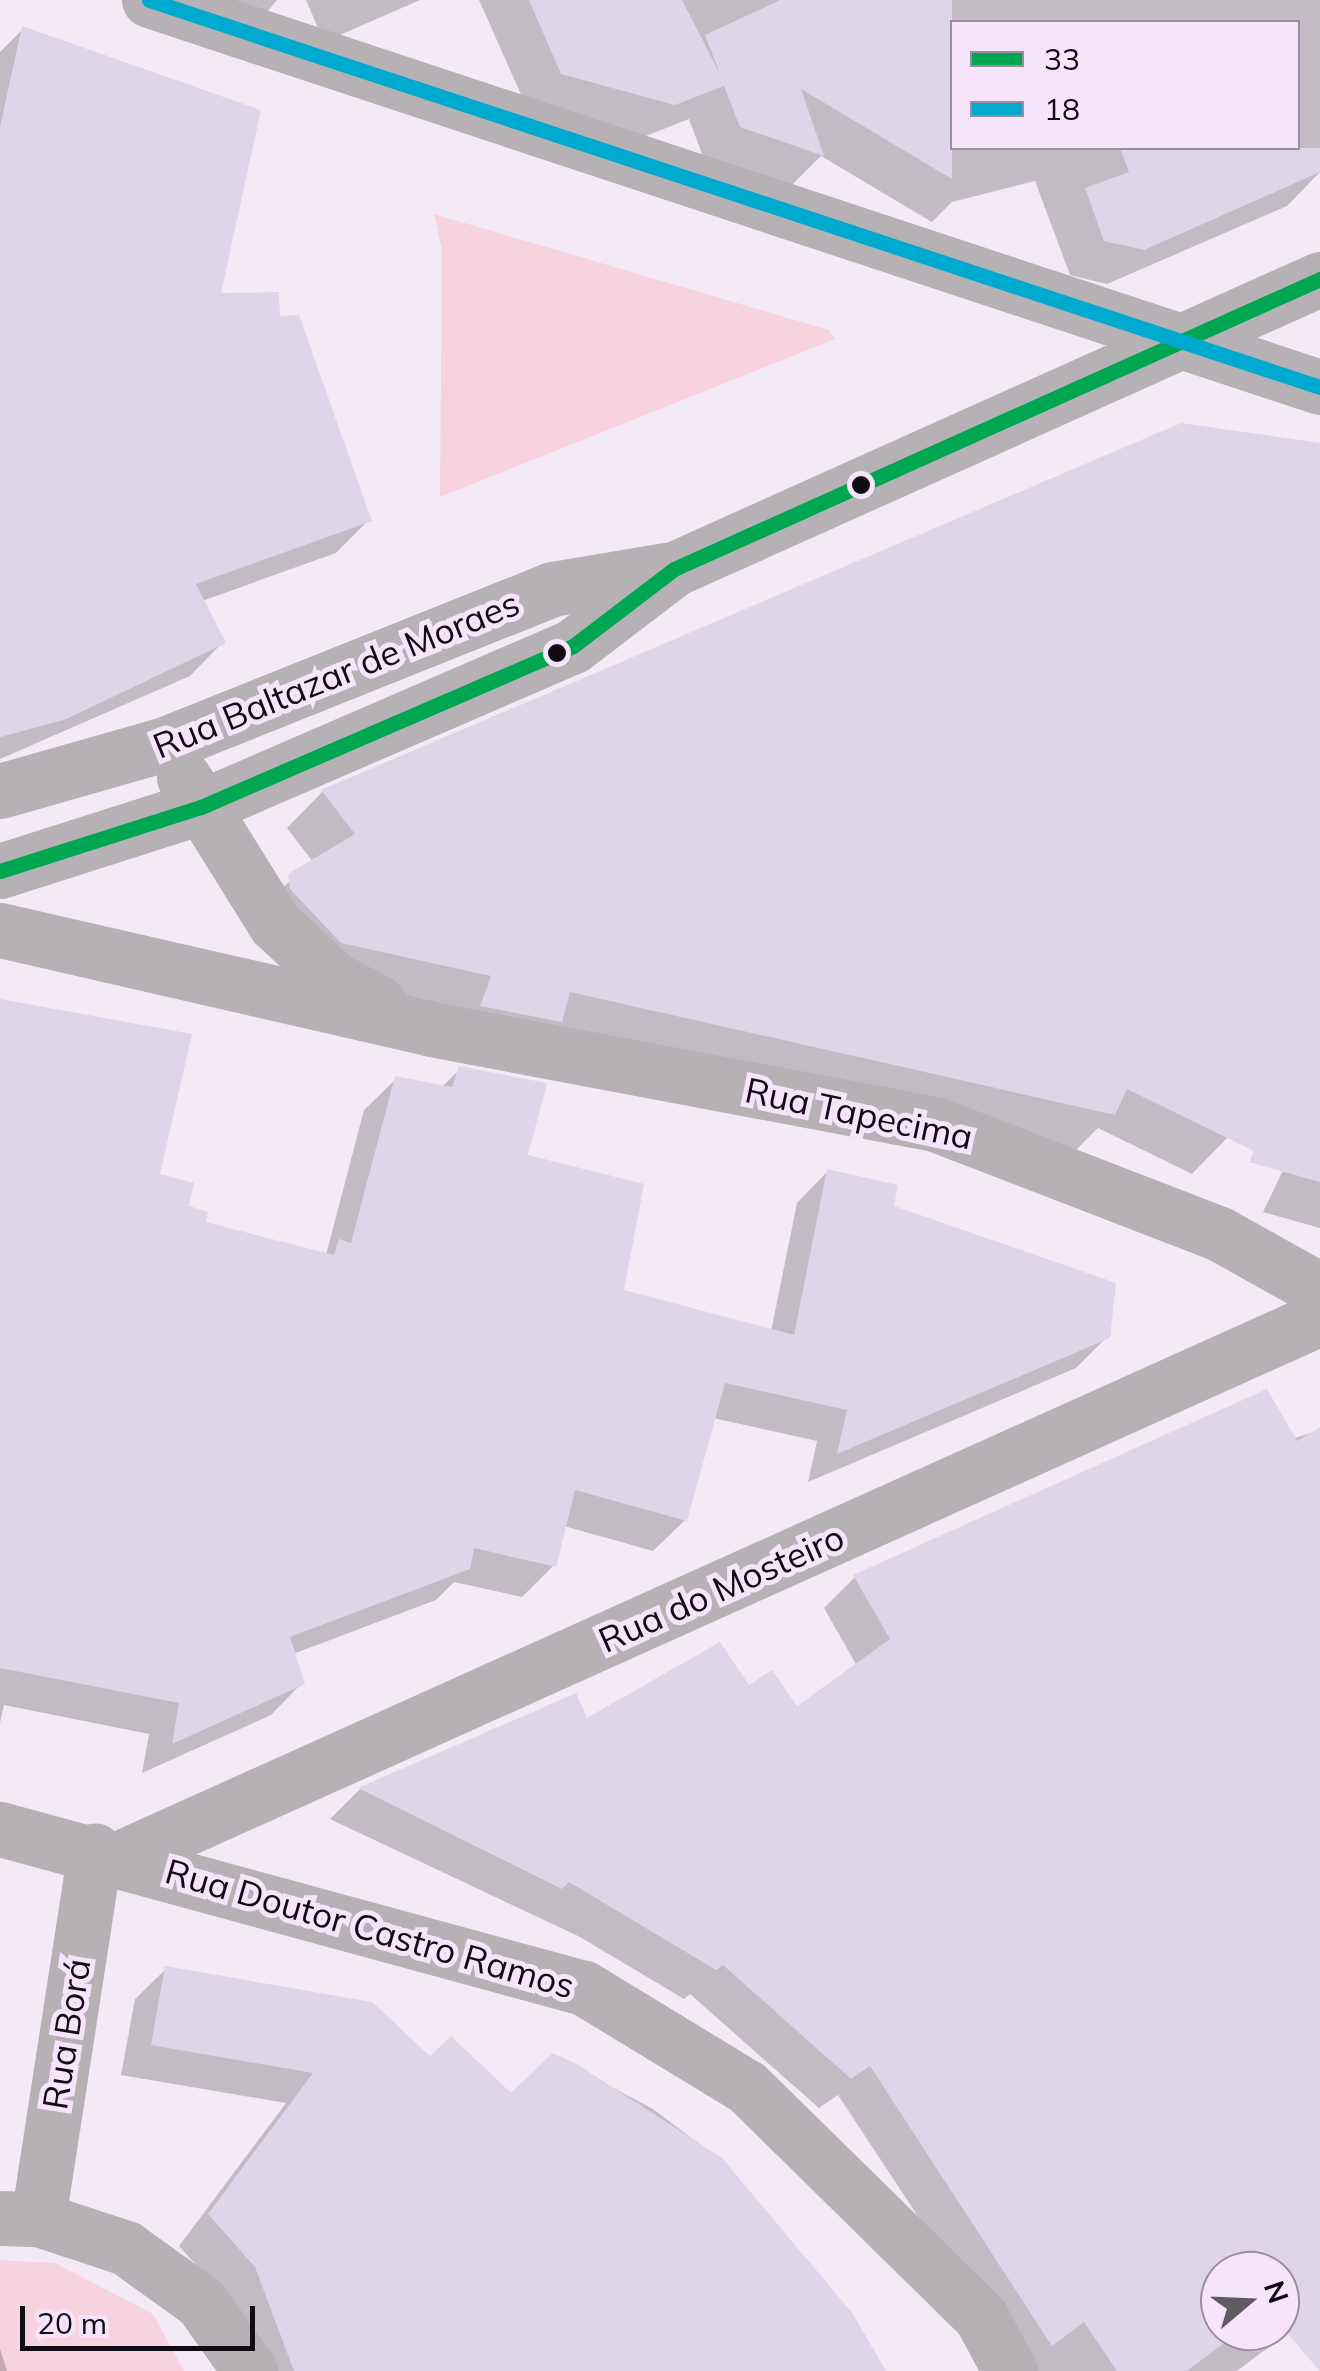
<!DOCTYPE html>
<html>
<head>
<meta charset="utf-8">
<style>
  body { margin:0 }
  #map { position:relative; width:1320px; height:2371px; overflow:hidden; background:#f3eaf5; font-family:Mulish,sans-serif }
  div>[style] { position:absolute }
  .green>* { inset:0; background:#f7d2df }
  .shadow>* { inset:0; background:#0003 }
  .building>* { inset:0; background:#ded5e8 }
  .street>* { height:55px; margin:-27.5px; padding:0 27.5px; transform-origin:27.5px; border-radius:27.5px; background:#b5b1b4 }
  .bus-1>* { height:15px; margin:-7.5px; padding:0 7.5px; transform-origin:7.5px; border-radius:7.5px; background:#00a651 }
  .bus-2>* { height:15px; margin:-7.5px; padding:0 7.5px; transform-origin:7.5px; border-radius:7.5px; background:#00a9ce }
  .dots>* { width:28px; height:28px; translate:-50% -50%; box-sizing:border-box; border:5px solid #f6e5fa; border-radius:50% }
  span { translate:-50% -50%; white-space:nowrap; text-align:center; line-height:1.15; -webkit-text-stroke:10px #f6e5fa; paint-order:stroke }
  .street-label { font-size:35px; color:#110c13 }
  .legend { position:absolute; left:950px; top:20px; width:350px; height:130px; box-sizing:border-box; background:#f6e5fa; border:2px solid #9a8e9e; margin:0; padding:12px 18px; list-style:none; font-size:30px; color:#110c13 }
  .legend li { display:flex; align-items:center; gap:20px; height:50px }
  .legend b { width:50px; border:2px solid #9a8e9e }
  .north { position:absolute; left:1200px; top:2251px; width:100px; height:100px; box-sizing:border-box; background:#f6e5fa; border:2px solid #9a8e9e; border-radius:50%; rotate:71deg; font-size:28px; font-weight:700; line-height:40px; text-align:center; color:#110c13 }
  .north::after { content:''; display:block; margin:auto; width:35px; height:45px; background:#605a62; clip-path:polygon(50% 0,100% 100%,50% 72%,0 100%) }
  .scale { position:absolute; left:20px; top:2306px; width:235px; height:45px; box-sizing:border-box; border:5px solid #110c13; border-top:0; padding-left:12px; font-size:30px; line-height:35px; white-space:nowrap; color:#110c13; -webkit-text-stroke:8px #f6e5fa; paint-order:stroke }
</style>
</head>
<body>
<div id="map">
  <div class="green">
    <i style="clip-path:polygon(434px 214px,829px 330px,835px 339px,440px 497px,442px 250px)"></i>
    <i style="clip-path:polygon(0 2260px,55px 2263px,153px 2314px,184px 2371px,0 2371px)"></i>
  </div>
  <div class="shadow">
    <i style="clip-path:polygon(225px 0,277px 0,243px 42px)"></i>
    <i style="clip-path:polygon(306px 0,420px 0,324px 42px)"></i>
    <i style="clip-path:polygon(evenodd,479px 0,1320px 0,1320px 172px,1287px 206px,1107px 284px,1070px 275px,1035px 181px,952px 202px,932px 222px,821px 156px,787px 190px,705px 162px,689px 119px,638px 139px,527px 108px,479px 0,952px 22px,1298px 22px,1298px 148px,952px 148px,952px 22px)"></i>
    <i style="clip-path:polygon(23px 29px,218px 296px,277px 319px,369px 520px,336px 553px,202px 601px,223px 642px,190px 676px,0 759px,0 52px)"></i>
    <i style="clip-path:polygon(1184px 425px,1320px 447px,1320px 867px,1216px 1121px,1227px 1138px,1192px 1174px,1098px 1128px,1076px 1150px,304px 978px,253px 912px,313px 862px,287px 828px,322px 792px)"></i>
    <i style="clip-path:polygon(0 1002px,202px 1224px,326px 1255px,364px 1110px,396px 1079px,441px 1088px,460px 1069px,621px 1292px,771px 1332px,797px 1203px,828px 1171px,1108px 1336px,1076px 1368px,808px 1482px,817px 1441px,713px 1418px,685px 1520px,653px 1551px,564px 1526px,553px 1566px,522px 1597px,454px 1582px,436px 1600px,293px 1654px,302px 1683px,271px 1715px,142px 1773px,149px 1734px,4px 1705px,0 1723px)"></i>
    <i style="clip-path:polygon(1320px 1093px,1320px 1228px,1263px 1212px)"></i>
    <i style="clip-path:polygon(evenodd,1320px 1430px,1320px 2308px,1237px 2371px,1020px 2371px,838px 2095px,819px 2108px,690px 1994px,684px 1999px,580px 1937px,330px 1819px,359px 1790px,574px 1696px,586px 1721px,748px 1689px,796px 1709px,857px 1666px,824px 1608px,855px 1577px,1320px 1430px,1220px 2271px,1280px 2271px,1280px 2331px,1220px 2331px,1220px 2271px)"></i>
    <i style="clip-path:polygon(166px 1969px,430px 2059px,511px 2096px,553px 2056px,653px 2109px,719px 2159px,883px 2371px,252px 2371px,225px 2297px,179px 2246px,286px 2103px,121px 2075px,135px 1999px)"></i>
    <i style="clip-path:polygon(0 2349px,7px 2371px,0 2371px)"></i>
  </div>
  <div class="building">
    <i style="clip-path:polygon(529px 0,682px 0,720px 74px,705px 35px,780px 0,952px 0,952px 179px,801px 89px,824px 156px,740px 127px,724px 86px,675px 105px,561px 74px)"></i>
    <i style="clip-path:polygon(22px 26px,261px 110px,221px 293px,279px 292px,280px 316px,299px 315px,372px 521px,196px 584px,226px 643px,64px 720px,0 737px,0 127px)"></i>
    <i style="clip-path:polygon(1120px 148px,1320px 148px,1320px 172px,1144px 250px,1104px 241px,1085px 188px,1129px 172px)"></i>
    <i style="clip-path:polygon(1181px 423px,1320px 443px,1320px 1182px,1249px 1162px,1254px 1151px,1127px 1089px,1115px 1115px,570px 992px,562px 1022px,480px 1006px,491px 976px,341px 943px,290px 889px,288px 874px,355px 834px,321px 790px)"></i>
    <i style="clip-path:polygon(0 999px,192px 1034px,160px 1174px,194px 1183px,189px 1206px,208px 1212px,206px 1222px,334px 1255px,339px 1239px,351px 1243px,395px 1076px,452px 1087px,459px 1066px,547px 1083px,528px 1155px,644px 1184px,624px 1290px,794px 1335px,827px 1169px,898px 1185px,894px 1206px,1116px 1283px,1110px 1338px,837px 1454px,847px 1410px,725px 1383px,687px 1521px,575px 1490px,556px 1567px,474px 1548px,470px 1569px,290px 1637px,305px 1684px,172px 1744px,179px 1703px,0 1668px)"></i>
    <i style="clip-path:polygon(1267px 1389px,1297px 1441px,1320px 1427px,1320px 2371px,1280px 2325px,1280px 2271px,1220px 2271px,1220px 2331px,1240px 2331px,1187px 2371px,1117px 2371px,1084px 2322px,1052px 2346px,870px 2066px,851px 2079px,723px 1965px,716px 1970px,569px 1882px,562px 1889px,358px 1788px,576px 1693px,587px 1718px,720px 1642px,749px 1685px,772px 1670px,797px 1706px,890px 1639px,853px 1575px)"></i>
    <i style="clip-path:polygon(165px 1966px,372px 2002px,430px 2056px,451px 2036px,511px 2093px,553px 2053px,575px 2063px,722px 2158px,853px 2314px,886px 2371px,294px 2371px,255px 2267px,208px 2214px,313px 2073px,151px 2045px)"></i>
  </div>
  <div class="street">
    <i style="left:149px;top:0;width:1233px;rotate:18.29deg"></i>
    <i style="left:184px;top:778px;width:172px;rotate:58.1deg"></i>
    <i style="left:275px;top:924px;width:81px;rotate:43deg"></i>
    <i style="left:334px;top:979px;width:51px;rotate:28.1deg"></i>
    <i style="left:0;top:791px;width:172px;rotate:-15.9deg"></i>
    <i style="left:165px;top:744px;width:417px;rotate:-21.8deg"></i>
    <i style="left:552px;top:589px;width:116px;rotate:-9.5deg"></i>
    <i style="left:0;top:871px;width:211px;rotate:-17.7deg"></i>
    <i style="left:201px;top:807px;width:405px;rotate:-23.4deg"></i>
    <i style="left:573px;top:646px;width:127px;rotate:-37.3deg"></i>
    <i style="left:674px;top:569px;width:708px;rotate:-24.18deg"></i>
    <i style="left:0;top:930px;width:442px;rotate:12.9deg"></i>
    <i style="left:431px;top:1029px;width:513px;rotate:10.67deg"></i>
    <i style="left:935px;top:1124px;width:303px;rotate:21.1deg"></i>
    <i style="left:1218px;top:1233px;width:117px;rotate:29.2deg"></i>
    <i style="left:0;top:1829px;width:605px;rotate:15.23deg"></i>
    <i style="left:584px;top:1988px;width:191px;rotate:31.3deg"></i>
    <i style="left:747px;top:2087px;width:328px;rotate:44.5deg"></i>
    <i style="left:981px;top:2317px;width:61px;rotate:61.8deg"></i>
    <i style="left:122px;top:1857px;width:1314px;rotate:-24.22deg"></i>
    <i style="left:1px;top:2218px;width:37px;rotate:2deg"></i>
    <i style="left:38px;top:2219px;width:93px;rotate:18.2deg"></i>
    <i style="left:126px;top:2248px;width:92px;rotate:35.8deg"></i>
    <i style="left:201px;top:2302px;width:85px;rotate:54.6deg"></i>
    <i style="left:38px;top:2219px;width:373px;rotate:-81.2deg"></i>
  </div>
  <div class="bus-1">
    <i style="left:0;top:871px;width:211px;rotate:-17.7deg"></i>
    <i style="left:201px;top:807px;width:405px;rotate:-23.4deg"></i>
    <i style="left:573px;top:646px;width:127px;rotate:-37.3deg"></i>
    <i style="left:674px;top:569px;width:708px;rotate:-24.18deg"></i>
  </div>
  <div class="bus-2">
    <i style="left:149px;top:0;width:1233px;rotate:18.29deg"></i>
  </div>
  <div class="dots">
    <i style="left:861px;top:485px;background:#110c13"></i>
    <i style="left:557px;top:653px;background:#110c13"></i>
  </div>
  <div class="street-label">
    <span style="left:336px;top:674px;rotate:-22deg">Rua Baltazar de Moraes</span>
    <span style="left:859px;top:1113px;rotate:12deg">Rua Tapecima</span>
    <span style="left:721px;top:1588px;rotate:-24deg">Rua do Mosteiro</span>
    <span style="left:370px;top:1928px;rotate:16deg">Rua Doutor Castro Ramos</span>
    <span style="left:66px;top:2034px;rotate:-81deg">Rua Borá</span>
  </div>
  <ul class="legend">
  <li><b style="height:12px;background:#00a651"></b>33</li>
  <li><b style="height:12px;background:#00a9ce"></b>18</li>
  </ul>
  <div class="north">N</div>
  <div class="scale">20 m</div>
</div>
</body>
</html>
